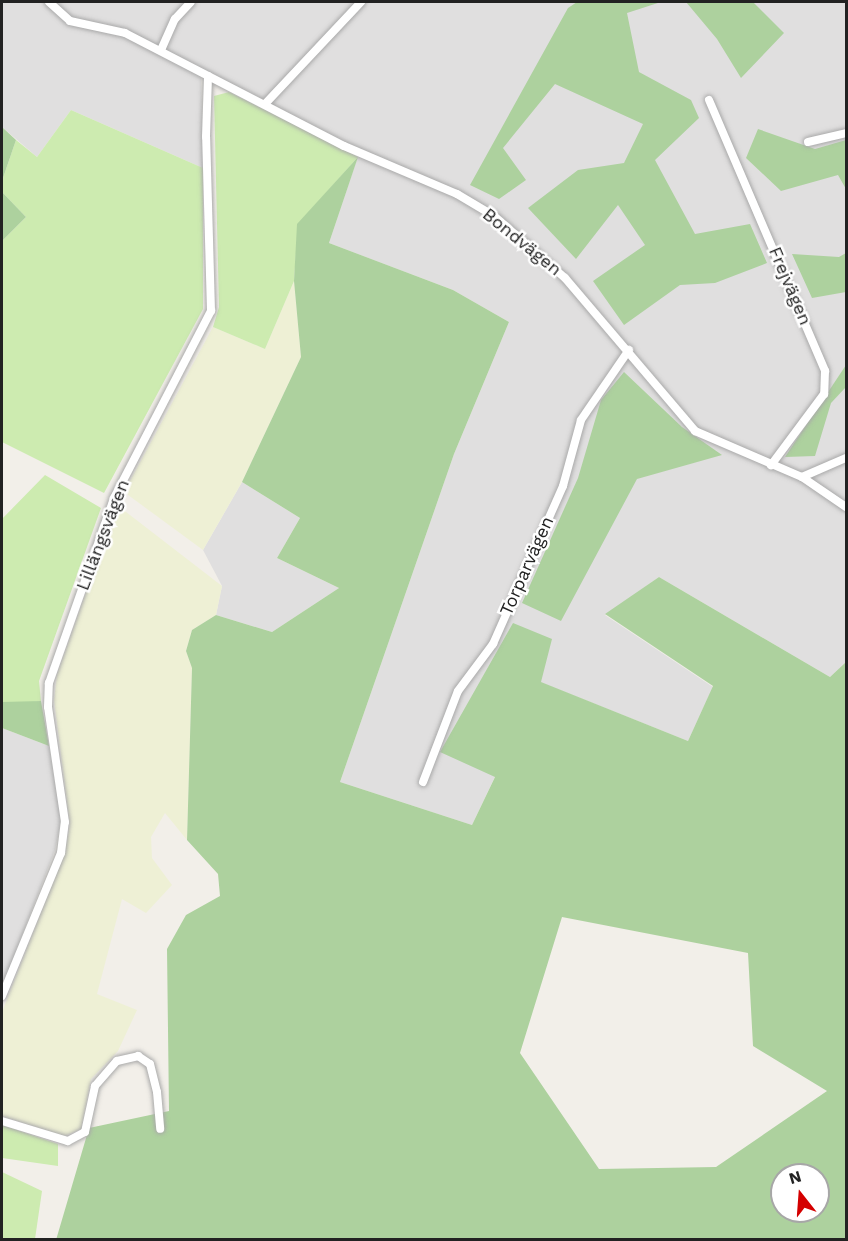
<!DOCTYPE html>
<html>
<head>
<meta charset="utf-8">
<style>
  body { margin:0 }
  #map { position:relative; width:848px; height:1241px; overflow:hidden; background:#f2efe9; font-family:"Work Sans",sans-serif }
  div>[style] { position:absolute }
  .residential>* { inset:0; background:#e0dfdf }
  .farmland>* { inset:0; background:#eef0d5 }
  .grass>* { inset:0; background:#cdebb0 }
  .forest>* { inset:0; background:#add19e }
  .roads { filter:drop-shadow(0 0 2px #a9a9a9) drop-shadow(0 0 2px #a9a9a9) }
  .minor>* { height:8px; margin:-4px; padding:0 4px; transform-origin:4px; border-radius:4px; background:#fff }
  span { translate:-50% -50%; white-space:nowrap; text-align:center; line-height:1.15; -webkit-text-stroke:5px #fff; paint-order:stroke }
  .street-label { font-size:18px; color:#222 }
  .frame { position:absolute; inset:0; border:3px solid #222; pointer-events:none }
  .north { position:absolute; left:770px; top:1163px; width:60px; height:60px; box-sizing:border-box; background:#fff; border:2px solid #a7a7a7; border-radius:50%; rotate:343deg; font-size:16px; font-weight:700; line-height:24px; text-align:center; color:#222 }
  .north::after { content:''; display:block; margin:auto; width:21px; height:27px; background:#d40000; clip-path:polygon(50% 0,100% 100%,50% 72%,0 100%) }
</style>
</head>
<body>
<div id="map">
  <div class="residential">
    <i style="clip-path:polygon(2px 2px,846px 2px,846px 662px,830px 677px,659px 577px,605px 615px,713px 687px,688px 741px,540px 682px,472px 825px,340px 782px,454px 454px,509px 322px,453px 290px,329px 243px,358px 156px,201px 73px,203px 168px,71px 110px,37px 157px,2px 127px)"></i>
    <i style="clip-path:polygon(242px 482px,300px 518px,277px 558px,339px 588px,272px 632px,216px 615px,222px 586px,203px 550px)"></i>
    <i style="clip-path:polygon(2px 728px,49px 746px,61px 820px,55px 850px,2px 987px)"></i>
  </div>
  <div class="farmland">
    <i style="clip-path:polygon(294px 281px,301px 357px,242px 482px,203px 550px,124px 492px,213px 327px,265px 349px)"></i>
    <i style="clip-path:polygon(117px 505px,222px 586px,216px 615px,192px 630px,186px 651px,192px 668px,187px 840px,165px 813px,151px 837px,152px 858px,172px 885px,146px 913px,122px 899px,97px 994px,137px 1010px,118px 1051px,91px 1079px,81px 1129px,64px 1136px,2px 1116px,2px 1012px,65px 852px,70px 825px,54px 700px,57px 675px)"></i>
  </div>
  <div class="grass">
    <i style="clip-path:polygon(229px 92px,358px 157px,298px 224px,294px 281px,265px 349px,213px 327px,219px 307px,214px 96px)"></i>
    <i style="clip-path:polygon(71px 110px,203px 168px,203px 309px,104px 493px,2px 442px,2px 241px,26px 217px,2px 192px,2px 181px,16px 140px,37px 157px)"></i>
    <i style="clip-path:polygon(45px 475px,101px 508px,39px 681px,41px 701px,16px 704px,2px 702px,2px 519px)"></i>
    <i style="clip-path:polygon(2px 1125px,58px 1144px,58px 1166px,2px 1158px)"></i>
    <i style="clip-path:polygon(2px 1172px,42px 1191px,35px 1239px,2px 1239px)"></i>
  </div>
  <div class="forest">
    <i style="clip-path:polygon(577px 2px,661px 2px,627px 13px,639px 72px,691px 100px,699px 118px,655px 160px,695px 234px,750px 224px,767px 263px,715px 283px,680px 285px,624px 325px,593px 281px,645px 245px,618px 205px,576px 259px,528px 208px,578px 170px,624px 163px,643px 124px,555px 84px,503px 148px,526px 180px,499px 199px,470px 185px,568px 8px)"></i>
    <i style="clip-path:polygon(686px 2px,753px 2px,784px 33px,741px 78px,717px 39px)"></i>
    <i style="clip-path:polygon(2px 127px,16px 140px,2px 181px)"></i>
    <i style="clip-path:polygon(758px 129px,815px 149px,846px 140px,846px 189px,838px 175px,781px 191px,746px 158px)"></i>
    <i style="clip-path:polygon(evenodd,358px 157px,329px 243px,453px 290px,509px 322px,454px 454px,340px 782px,472px 825px,495px 777px,440px 752px,513px 623px,552px 639px,541px 682px,688px 741px,713px 686px,605px 614px,659px 577px,830px 677px,846px 662px,846px 1239px,56px 1240px,89px 1128px,169px 1111px,167px 949px,186px 915px,220px 896px,218px 874px,187px 840px,192px 668px,186px 651px,192px 630px,216px 615px,272px 632px,339px 588px,277px 558px,300px 518px,242px 482px,301px 357px,294px 281px,297px 224px,358px 157px,562px 917px,748px 953px,753px 1046px,827px 1091px,716px 1167px,599px 1169px,520px 1053px,562px 917px,358px 157px,782px 1175px,818px 1175px,818px 1211px,782px 1211px,782px 1175px)"></i>
    <i style="clip-path:polygon(2px 192px,26px 217px,2px 241px)"></i>
    <i style="clip-path:polygon(846px 253px,846px 292px,812px 298px,792px 254px,839px 257px)"></i>
    <i style="clip-path:polygon(846px 365px,846px 387px,831px 403px,815px 456px,785px 457px)"></i>
    <i style="clip-path:polygon(624px 372px,682px 427px,722px 455px,637px 479px,561px 621px,522px 603px,578px 478px,601px 400px)"></i>
    <i style="clip-path:polygon(41px 701px,49px 746px,2px 728px,2px 702px)"></i>
  </div>
  <div class="roads">
    <div class="minor">
      <i style="left:49px;top:2px;width:28px;rotate:42deg"></i>
      <i style="left:70px;top:21px;width:56px;rotate:12.3deg"></i>
      <i style="left:125px;top:33px;width:246px;rotate:27.3deg"></i>
      <i style="left:344px;top:146px;width:123px;rotate:23deg"></i>
      <i style="left:457px;top:194px;width:43px;rotate:30.7deg"></i>
      <i style="left:494px;top:216px;width:94px;rotate:41.1deg"></i>
      <i style="left:565px;top:278px;width:201px;rotate:49.6deg"></i>
      <i style="left:695px;top:431px;width:116px;rotate:23.3deg"></i>
      <i style="left:802px;top:477px;width:53px;rotate:34.3deg"></i>
      <i style="left:161px;top:50px;width:34px;rotate:-66deg"></i>
      <i style="left:175px;top:19px;width:23px;rotate:-47deg"></i>
      <i style="left:709px;top:100px;width:295px;rotate:66.8deg"></i>
      <i style="left:825px;top:371px;width:23px;rotate:92deg"></i>
      <i style="left:824px;top:394px;width:89px;rotate:126.7deg"></i>
      <i style="left:265px;top:104px;width:140px;rotate:-46.7deg"></i>
      <i style="left:808px;top:142px;width:39px;rotate:-13deg"></i>
      <i style="left:802px;top:477px;width:48px;rotate:-23.4deg"></i>
      <i style="left:423px;top:782px;width:97px;rotate:-69deg"></i>
      <i style="left:458px;top:691px;width:59px;rotate:-53.3deg"></i>
      <i style="left:493px;top:644px;width:173px;rotate:-66.1deg"></i>
      <i style="left:563px;top:486px;width:68px;rotate:-74.7deg"></i>
      <i style="left:581px;top:420px;width:85px;rotate:-55.6deg"></i>
      <i style="left:2px;top:996px;width:155px;rotate:-67.6deg"></i>
      <i style="left:61px;top:853px;width:31px;rotate:-83deg"></i>
      <i style="left:65px;top:822px;width:116px;rotate:-98.4deg"></i>
      <i style="left:48px;top:707px;width:24px;rotate:-88deg"></i>
      <i style="left:49px;top:683px;width:196px;rotate:-70.6deg"></i>
      <i style="left:114px;top:498px;width:211px;rotate:-62.6deg"></i>
      <i style="left:211px;top:311px;width:174px;rotate:-91.6deg"></i>
      <i style="left:206px;top:137px;width:61px;rotate:-88.1deg"></i>
      <i style="left:2px;top:1121px;width:69px;rotate:16.9deg"></i>
      <i style="left:68px;top:1141px;width:19px;rotate:-28deg"></i>
      <i style="left:85px;top:1132px;width:47px;rotate:-77.7deg"></i>
      <i style="left:95px;top:1086px;width:33px;rotate:-49deg"></i>
      <i style="left:117px;top:1061px;width:22px;rotate:-13deg"></i>
      <i style="left:138px;top:1056px;width:14px;rotate:34deg"></i>
      <i style="left:150px;top:1064px;width:29px;rotate:76deg"></i>
      <i style="left:157px;top:1092px;width:37px;rotate:85deg"></i>
    </div>
  </div>
  <div class="street-label">
    <span style="left:522px;top:242px;rotate:39deg">Bondvägen</span>
    <span style="left:790px;top:286px;rotate:67deg">Frejvägen</span>
    <span style="left:103px;top:535px;rotate:-69deg">Lillängsvägen</span>
    <span style="left:527px;top:566px;rotate:-66deg">Torparvägen</span>
  </div>
  <div class="frame"></div>
  <div class="north">N</div>
</div>
</body>
</html>
